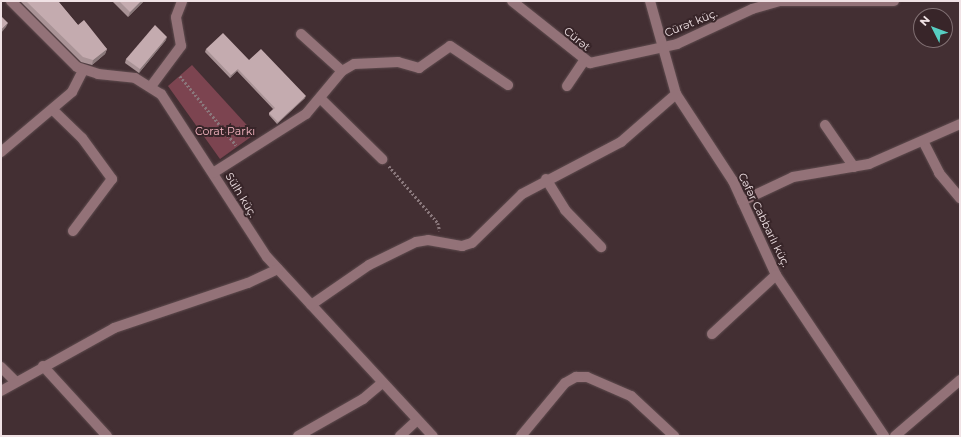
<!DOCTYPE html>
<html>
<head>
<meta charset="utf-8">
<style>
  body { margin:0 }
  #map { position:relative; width:961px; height:437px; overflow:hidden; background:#432f33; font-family:Montserrat,sans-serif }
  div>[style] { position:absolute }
  .green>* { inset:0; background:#7c4450 }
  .path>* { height:2.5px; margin-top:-1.25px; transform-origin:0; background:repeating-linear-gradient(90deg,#8a787c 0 2px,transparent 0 4px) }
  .roads { filter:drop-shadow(0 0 1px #5f4c4f) drop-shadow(0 0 1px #5f4c4f) }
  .minor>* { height:10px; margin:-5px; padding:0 5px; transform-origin:5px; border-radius:5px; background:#937278 }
  .wall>* { inset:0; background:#a99396 }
  .shaded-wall>* { inset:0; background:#89787a }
  .building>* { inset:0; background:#c4abaf }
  span { translate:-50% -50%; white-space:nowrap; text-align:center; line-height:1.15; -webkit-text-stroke:4px #382529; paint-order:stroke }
  .street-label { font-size:11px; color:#f0e2e5 }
  .park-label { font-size:11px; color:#f7b7c3 }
  .frame { position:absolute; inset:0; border:2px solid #f0e2e5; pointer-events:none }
  .north { position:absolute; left:913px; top:8px; width:40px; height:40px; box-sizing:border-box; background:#382529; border:1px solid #827174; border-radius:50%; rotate:312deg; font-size:11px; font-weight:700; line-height:16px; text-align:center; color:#f0e2e5 }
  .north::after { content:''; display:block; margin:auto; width:14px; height:18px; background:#57cec2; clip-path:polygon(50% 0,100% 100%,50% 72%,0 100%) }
</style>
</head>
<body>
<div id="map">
  <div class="green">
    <i style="clip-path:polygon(192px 65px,255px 134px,220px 159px,168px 86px)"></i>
  </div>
  <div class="path">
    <i style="left:180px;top:76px;width:89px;rotate:50.9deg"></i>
    <i style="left:389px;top:166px;width:75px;rotate:49.3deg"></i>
    <i style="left:438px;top:223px;width:8px;rotate:76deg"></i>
  </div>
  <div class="roads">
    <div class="minor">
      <i style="left:11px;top:1px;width:93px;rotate:45deg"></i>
      <i style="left:77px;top:67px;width:22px;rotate:18deg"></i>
      <i style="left:98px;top:74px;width:37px;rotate:6deg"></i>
      <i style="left:135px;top:78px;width:31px;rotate:32deg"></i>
      <i style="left:161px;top:94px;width:194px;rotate:57deg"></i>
      <i style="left:267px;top:257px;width:244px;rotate:47.2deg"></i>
      <i style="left:512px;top:1px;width:100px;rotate:38.5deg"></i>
      <i style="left:590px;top:63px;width:89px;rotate:-12.3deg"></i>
      <i style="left:677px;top:44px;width:83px;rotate:-25deg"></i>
      <i style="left:752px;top:9px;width:29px;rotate:-16deg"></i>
      <i style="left:780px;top:1px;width:114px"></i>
      <i style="left:650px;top:1px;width:97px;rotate:74.4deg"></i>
      <i style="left:676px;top:94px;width:104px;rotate:56.8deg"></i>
      <i style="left:733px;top:181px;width:103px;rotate:65.4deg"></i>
      <i style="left:776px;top:275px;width:194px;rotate:56.1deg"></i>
      <i style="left:301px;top:34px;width:55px;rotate:42.1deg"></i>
      <i style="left:152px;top:85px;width:49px;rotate:-53.4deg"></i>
      <i style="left:181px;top:46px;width:29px;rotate:-100deg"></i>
      <i style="left:176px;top:17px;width:17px;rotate:-69deg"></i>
      <i style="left:567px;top:86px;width:30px;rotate:-56deg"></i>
      <i style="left:321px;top:99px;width:86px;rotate:44.5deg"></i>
      <i style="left:53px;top:110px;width:40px;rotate:44deg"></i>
      <i style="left:82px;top:138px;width:51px;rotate:53.8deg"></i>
      <i style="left:112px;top:179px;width:65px;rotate:126.9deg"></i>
      <i style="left:825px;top:125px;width:51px;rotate:55.4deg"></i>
      <i style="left:923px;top:141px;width:36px;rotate:63deg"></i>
      <i style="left:939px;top:173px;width:33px;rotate:50deg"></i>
      <i style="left:1px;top:152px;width:93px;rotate:-40.2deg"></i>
      <i style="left:72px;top:92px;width:25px;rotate:-63deg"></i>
      <i style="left:213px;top:173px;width:110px;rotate:-32.4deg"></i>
      <i style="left:306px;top:114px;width:56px;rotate:-50.1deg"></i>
      <i style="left:342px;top:71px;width:14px;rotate:-30deg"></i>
      <i style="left:354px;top:64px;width:44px;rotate:-2.6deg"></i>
      <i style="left:398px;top:62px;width:22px;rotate:16deg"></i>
      <i style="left:419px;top:68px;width:38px;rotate:-35deg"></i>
      <i style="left:450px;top:46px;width:70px;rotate:33.9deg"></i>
      <i style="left:546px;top:179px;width:36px;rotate:58deg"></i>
      <i style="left:565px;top:210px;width:52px;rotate:45.8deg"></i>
      <i style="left:742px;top:201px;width:56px;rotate:-25.2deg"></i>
      <i style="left:793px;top:177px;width:77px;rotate:-9.7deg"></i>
      <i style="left:869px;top:164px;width:99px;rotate:-23.7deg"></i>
      <i style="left:311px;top:305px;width:70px;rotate:-34.6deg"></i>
      <i style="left:369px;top:265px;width:52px;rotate:-26.1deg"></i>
      <i style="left:416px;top:242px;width:12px;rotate:-9deg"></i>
      <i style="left:428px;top:240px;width:35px;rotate:10deg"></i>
      <i style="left:462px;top:246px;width:10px;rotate:-17deg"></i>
      <i style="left:472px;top:243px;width:70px;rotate:-44.4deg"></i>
      <i style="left:522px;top:194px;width:112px;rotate:-27.7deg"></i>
      <i style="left:621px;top:142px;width:73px;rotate:-41.1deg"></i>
      <i style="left:712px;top:334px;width:87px;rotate:-42.7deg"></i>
      <i style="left:43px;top:366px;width:95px;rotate:47.6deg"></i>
      <i style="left:1px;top:367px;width:21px;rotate:45deg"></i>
      <i style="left:1px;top:391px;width:129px;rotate:-29.1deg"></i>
      <i style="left:114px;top:328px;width:141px;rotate:-18.6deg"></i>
      <i style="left:248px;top:283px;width:33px;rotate:-25deg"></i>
      <i style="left:298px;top:436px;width:75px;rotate:-29.6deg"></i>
      <i style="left:363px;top:399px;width:25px;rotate:-40deg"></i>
      <i style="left:400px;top:436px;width:23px;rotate:-43deg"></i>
      <i style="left:521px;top:436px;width:69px;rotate:-50.3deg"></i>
      <i style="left:565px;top:383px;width:13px;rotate:-29deg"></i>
      <i style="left:576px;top:377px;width:11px"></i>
      <i style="left:587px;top:377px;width:48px;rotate:23.4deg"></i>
      <i style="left:631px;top:396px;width:59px;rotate:42.9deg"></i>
      <i style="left:895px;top:436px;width:86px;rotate:-40.7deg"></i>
    </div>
  </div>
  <div class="wall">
    <i style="clip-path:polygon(22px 1px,58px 1px,78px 25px,107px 49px,105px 54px,92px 65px,81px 62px,21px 2px)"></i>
    <i style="clip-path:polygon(112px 1px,144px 1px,128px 17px)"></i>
    <i style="clip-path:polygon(166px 40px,139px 73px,125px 63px,126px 59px)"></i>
    <i style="clip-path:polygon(206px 49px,249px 60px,305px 98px,277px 124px,269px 115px,269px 113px,273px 109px,237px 71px,230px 78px,205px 52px)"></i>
  </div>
  <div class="shaded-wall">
    <i style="clip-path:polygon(141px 1px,144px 1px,128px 17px,130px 12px)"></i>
    <i style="clip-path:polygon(8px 23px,6px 27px,1px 33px,1px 30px)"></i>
    <i style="clip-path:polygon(167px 37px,166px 40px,139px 73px,140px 69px)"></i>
    <i style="clip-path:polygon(107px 49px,105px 54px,92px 65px,93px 60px)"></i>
    <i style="clip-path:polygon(238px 69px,237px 71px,230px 78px,231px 75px)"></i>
    <i style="clip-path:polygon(306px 96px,305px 98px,277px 124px,278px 122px)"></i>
  </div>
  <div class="building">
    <i style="clip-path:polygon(26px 1px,58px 1px,78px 25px,84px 20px,107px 49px,93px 60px,83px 57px)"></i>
    <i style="clip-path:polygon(119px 1px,141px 1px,130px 12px)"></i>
    <i style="clip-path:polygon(1px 16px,8px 23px,1px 30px)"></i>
    <i style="clip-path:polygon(155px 25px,167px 37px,140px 69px,126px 59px)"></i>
    <i style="clip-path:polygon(223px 33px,249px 60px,261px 49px,306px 96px,278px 122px,269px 113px,275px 108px,238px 69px,231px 75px,206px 49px)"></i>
  </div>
  <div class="street-label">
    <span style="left:691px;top:23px;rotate:-22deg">Cürət küç.</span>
    <span style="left:577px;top:39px;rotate:39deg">Cürət</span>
    <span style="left:241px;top:195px;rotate:59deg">Sülh küç.</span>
    <span style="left:764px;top:220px;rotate:64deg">Cəfər Cabbarlı küç.</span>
  </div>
  <div class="park-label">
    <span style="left:225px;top:131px">Corat Parkı</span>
  </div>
  <div class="frame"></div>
  <div class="north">N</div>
</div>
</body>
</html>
